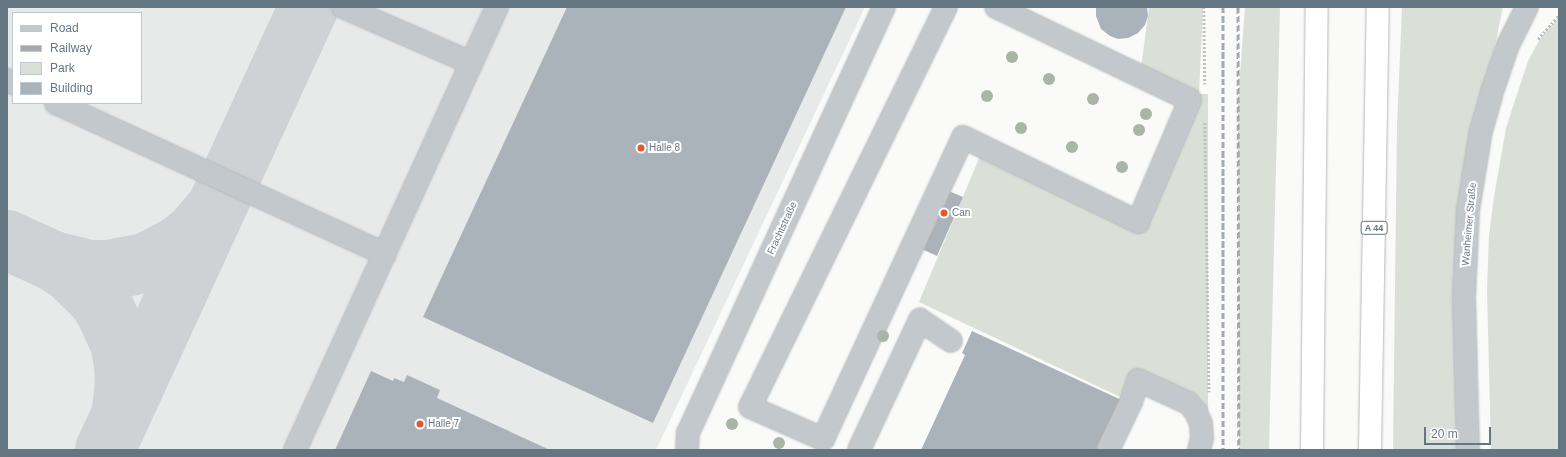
<!DOCTYPE html>
<html>
<head>
<meta charset="utf-8">
<style>
  body { margin:0 }
  #map { position:relative; width:1566px; height:457px; overflow:hidden; background:#fafaf8; font-family:Helvetica,sans-serif }
  div>[style] { position:absolute }
  .built>* { inset:0; background:#e8e9e9 }
  .green>* { inset:0; background:#dadfd7 }
  .taxiway>* { height:60px; margin:-30px; padding:0 30px; transform-origin:30px; border-radius:30px; background:#ced2d4 }
  .building>* { inset:0; background:#aab3b9 }
  .path>* { height:2.5px; margin-top:-1.25px; transform-origin:0; background:repeating-linear-gradient(90deg,#bbbfc2 0 2px,transparent 0 4px) }
  .roads { filter:drop-shadow(0 0 1px #b4b9bd) drop-shadow(0 0 1px #b4b9bd) }
  .minor>* { height:22px; margin:-11px; padding:0 11px; transform-origin:11px; border-radius:11px; background:#c3c8cc }
  .highway>* { height:22px; margin:-11px; padding:0 11px; transform-origin:11px; border-radius:11px; background:#fff }
  .rail>* { height:3px; margin-top:-1.5px; transform-origin:0; background:repeating-linear-gradient(90deg,#a2aab0 0 6px,transparent 0 9px) }
  .trees>* { width:12px; height:12px; margin:-6px; border-radius:50%; background:#aab4a7 }
  .dots>* { width:11px; height:11px; translate:-50% -50%; box-sizing:border-box; border:2px solid #fff; border-radius:50% }
  span { translate:-50% -50%; white-space:nowrap; text-align:center; line-height:1.15; -webkit-text-stroke:4px #fff; paint-order:stroke }
  .shield-label span { padding:1px 3px; background:#fff; border:1px solid; border-radius:3px; -webkit-text-stroke-width:0 }
  .shield-label { font-size:9px; color:#657683; font-weight:700 }
  .poi-label { font-size:10px; color:#657683 }
  .left { translate:0 -50%; text-align:left }
  .street-label { font-size:10px; color:#657683 }
  .frame { position:absolute; inset:0; border:8px solid #657683; pointer-events:none }
  .legend { position:absolute; left:12px; top:12px; width:130px; height:92px; box-sizing:border-box; background:#fff; border:1px solid #c1c8cd; margin:0; padding:5px 7px; list-style:none; font-size:12px; color:#657683 }
  .legend li { display:flex; align-items:center; gap:8px; height:20px }
  .legend b { width:20px; border:1px solid #c1c8cd }
  .scale { position:absolute; left:1424px; top:427px; width:67px; height:18px; box-sizing:border-box; border:2px solid #657683; border-top:0; padding-left:5px; font-size:12px; line-height:14px; white-space:nowrap; color:#657683; -webkit-text-stroke:3px #fff; paint-order:stroke }
</style>
</head>
<body>
<div id="map">
  <div class="built">
    <i style="clip-path:polygon(evenodd,7px 7px,865px 7px,656px 450px,7px 450px,7px 7px,13px 13px,141px 13px,141px 103px,13px 103px,13px 13px)"></i>
  </div>
  <div class="green">
    <i style="clip-path:polygon(1149px 7px,1203px 7px,1199px 94px,1208px 94px,1208px 424px,1139px 380px,1131px 402px,919px 302px,980px 156px,1138px 233px,1199px 94px,1141px 68px)"></i>
    <i style="clip-path:polygon(1245px 7px,1280px 7px,1269px 450px,1239px 450px,1238px 102px)"></i>
    <i style="clip-path:polygon(1402px 7px,1503px 7px,1494px 50px,1480px 99px,1458px 450px,1393px 450px,1397px 126px)"></i>
    <i style="clip-path:polygon(1559px 17px,1559px 450px,1491px 450px,1487px 291px,1489px 235px,1494px 197px,1506px 128px,1528px 61px,1541px 37px)"></i>
  </div>
  <div class="taxiway">
    <i style="left:7px;top:240px;width:51px;rotate:24.5deg"></i>
    <i style="left:53px;top:261px;width:19px;rotate:32deg"></i>
    <i style="left:69px;top:271px;width:37px;rotate:44deg"></i>
    <i style="left:96px;top:297px;width:18px;rotate:56deg"></i>
    <i style="left:106px;top:312px;width:37px;rotate:66deg"></i>
    <i style="left:121px;top:346px;width:18px;rotate:81deg"></i>
    <i style="left:124px;top:364px;width:18px;rotate:87deg"></i>
    <i style="left:125px;top:382px;width:28px;rotate:96deg"></i>
    <i style="left:53px;top:261px;width:38px;rotate:14deg"></i>
    <i style="left:90px;top:270px;width:19px"></i>
    <i style="left:109px;top:270px;width:38px;rotate:-11deg"></i>
    <i style="left:146px;top:263px;width:38px;rotate:-28deg"></i>
    <i style="left:180px;top:245px;width:19px;rotate:-39deg"></i>
    <i style="left:195px;top:233px;width:25px;rotate:-50deg"></i>
    <i style="left:105px;top:450px;width:488px;rotate:-65.3deg"></i>
  </div>
  <div class="building">
    <i style="clip-path:polygon(567px 7px,846px 7px,653px 423px,423px 317px)"></i>
    <i style="clip-path:polygon(1096px 7px,1147px 7px,1148px 16px,1145px 25px,1138px 33px,1128px 38px,1118px 39px,1110px 36px,1101px 29px,1096px 16px)"></i>
    <i style="clip-path:polygon(944px 189px,963px 197px,937px 256px,917px 247px)"></i>
    <i style="clip-path:polygon(972px 331px,1128px 403px,1103px 450px,921px 450px,965px 355px,962px 353px)"></i>
    <i style="clip-path:polygon(371px 371px,393px 381px,394px 378px,404px 382px,407px 375px,440px 390px,437px 398px,550px 450px,335px 450px)"></i>
  </div>
  <div class="path">
    <i style="left:1204px;top:7px;width:77px;rotate:89.3deg"></i>
    <i style="left:1538px;top:39px;width:32px;rotate:-49deg"></i>
    <i style="left:1205px;top:123px;width:269px;rotate:89.1deg"></i>
  </div>
  <div class="roads">
    <div class="minor">
      <i style="left:343px;top:7px;width:140px;rotate:23.6deg"></i>
      <i style="left:946px;top:7px;width:445px;rotate:116.1deg"></i>
      <i style="left:750px;top:407px;width:80px;rotate:23.7deg"></i>
      <i style="left:823px;top:439px;width:333px;rotate:-65.1deg"></i>
      <i style="left:963px;top:137px;width:195px;rotate:25.9deg"></i>
      <i style="left:1138px;top:222px;width:133px;rotate:-66.9deg"></i>
      <i style="left:1190px;top:100px;width:215px;rotate:-154.4deg"></i>
      <i style="left:7px;top:80px;width:7px;rotate:27deg"></i>
      <i style="left:56px;top:103px;width:362px;rotate:24.7deg"></i>
      <i style="left:295px;top:450px;width:487px;rotate:-65.5deg"></i>
      <i style="left:687px;top:450px;width:17px;rotate:-87deg"></i>
      <i style="left:688px;top:433px;width:469px;rotate:-65.3deg"></i>
      <i style="left:859px;top:450px;width:144px;rotate:-64.9deg"></i>
      <i style="left:920px;top:320px;width:37px;rotate:34deg"></i>
      <i style="left:1108px;top:450px;width:53px;rotate:-64.4deg"></i>
      <i style="left:1131px;top:402px;width:23px;rotate:-72deg"></i>
      <i style="left:1138px;top:380px;width:55px;rotate:24.7deg"></i>
      <i style="left:1188px;top:403px;width:12px;rotate:48deg"></i>
      <i style="left:1196px;top:412px;width:13px;rotate:67deg"></i>
      <i style="left:1201px;top:424px;width:14px;rotate:86deg"></i>
      <i style="left:1202px;top:438px;width:12px;rotate:104deg"></i>
      <i style="left:1468px;top:450px;width:152px;rotate:-91.5deg"></i>
      <i style="left:1464px;top:298px;width:88px;rotate:-87.4deg"></i>
      <i style="left:1468px;top:210px;width:80px;rotate:-80.7deg"></i>
      <i style="left:1481px;top:131px;width:37px;rotate:-74deg"></i>
      <i style="left:1491px;top:95px;width:53px;rotate:-71.2deg"></i>
      <i style="left:1508px;top:45px;width:42px;rotate:-63.4deg"></i>
    </div>
    <div class="highway">
      <i style="left:1312px;top:450px;width:443px;rotate:-89.4deg"></i>
      <i style="left:1370px;top:450px;width:443px;rotate:-89deg"></i>
    </div>
  </div>
  <div class="rail">
    <i style="left:1223px;top:7px;width:443px;rotate:90deg"></i>
    <i style="left:1238px;top:7px;width:443px;rotate:89.9deg"></i>
  </div>
  <div class="trees">
    <i style="left:1012px;top:57px"></i>
    <i style="left:1049px;top:79px"></i>
    <i style="left:987px;top:96px"></i>
    <i style="left:1093px;top:99px"></i>
    <i style="left:1146px;top:114px"></i>
    <i style="left:1021px;top:128px"></i>
    <i style="left:1139px;top:130px"></i>
    <i style="left:1072px;top:147px"></i>
    <i style="left:1122px;top:167px"></i>
    <i style="left:883px;top:336px"></i>
    <i style="left:732px;top:424px"></i>
    <i style="left:779px;top:443px"></i>
  </div>
  <div class="dots">
    <i style="left:641px;top:148px;background:#e4572e"></i>
    <i style="left:944px;top:213px;background:#e4572e"></i>
    <i style="left:420px;top:424px;background:#e4572e"></i>
  </div>
  <div class="shield-label">
    <span style="left:1374px;top:228px">A 44</span>
  </div>
  <div class="poi-label">
    <span class="left" style="left:649px;top:148px">Halle 8</span>
    <span class="left" style="left:952px;top:213px">Can</span>
    <span class="left" style="left:428px;top:424px">Halle 7</span>
  </div>
  <div class="street-label">
    <span style="left:1469px;top:224px;rotate:-85deg">Wanheimer Straße</span>
    <span style="left:782px;top:228px;rotate:-65deg">Frachtstraße</span>
  </div>
  <div class="frame"></div>
  <ul class="legend">
  <li><b style="height:5px;background:#c3c8cc"></b>Road</li>
  <li><b style="height:5px;background:#a2aab0"></b>Railway</li>
  <li><b style="height:11px;background:#dadfd7"></b>Park</li>
  <li><b style="height:11px;background:#aab3b9"></b>Building</li>
  </ul>
  <div class="scale">20 m</div>
</div>
</body>
</html>
